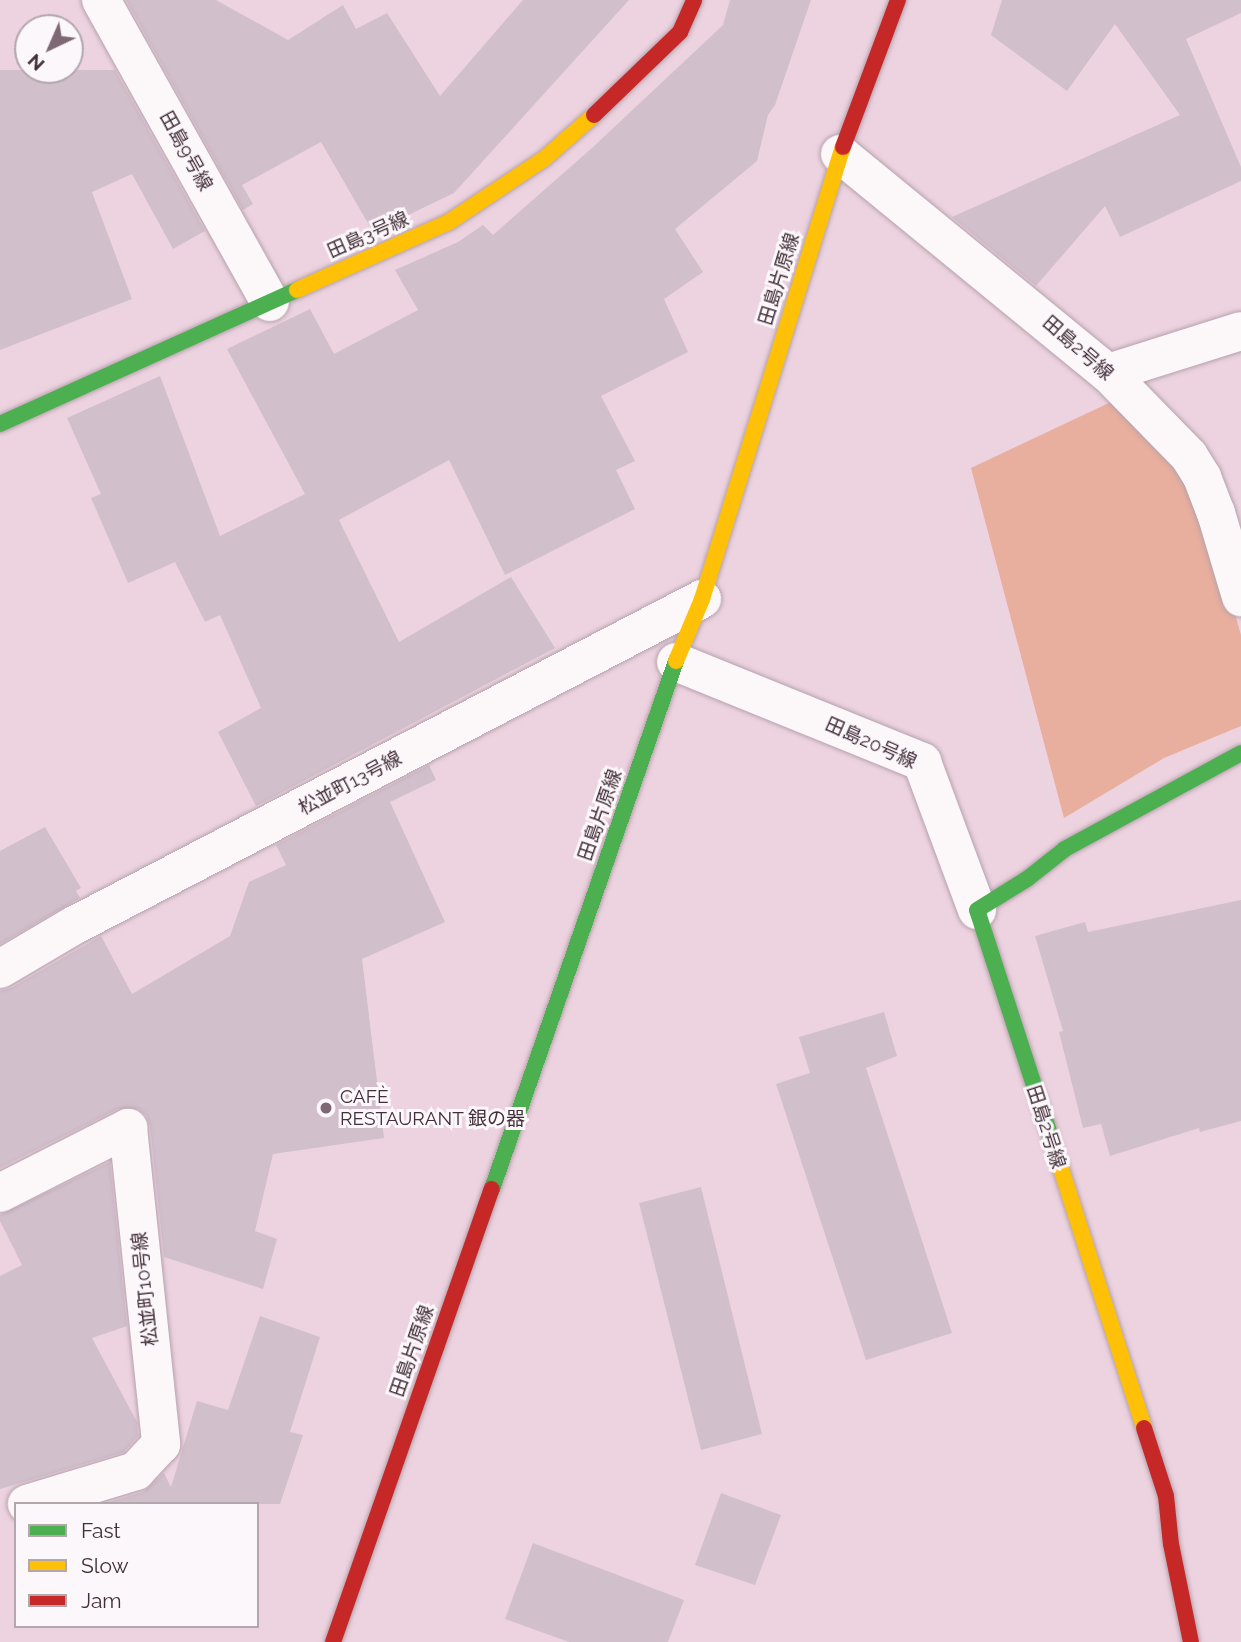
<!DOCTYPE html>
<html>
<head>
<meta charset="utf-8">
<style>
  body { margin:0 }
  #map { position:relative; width:1241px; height:1642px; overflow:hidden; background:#edd3e0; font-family:Raleway,"Noto Sans JP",sans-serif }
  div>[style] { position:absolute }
  .green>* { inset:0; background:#e8ae9e }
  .building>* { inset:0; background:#d2bfcc }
  .path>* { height:4.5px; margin-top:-2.25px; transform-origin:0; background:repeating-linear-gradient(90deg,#e2d9dd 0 2px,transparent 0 7px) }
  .roads { filter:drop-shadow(0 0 2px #b5a2ac) drop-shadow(0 0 2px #b5a2ac) }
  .street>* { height:38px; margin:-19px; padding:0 19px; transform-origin:19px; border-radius:19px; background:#fcf8fa }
  .fast>* { height:16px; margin:-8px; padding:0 8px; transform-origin:8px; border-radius:8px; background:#4caf50 }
  .slow>* { height:16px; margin:-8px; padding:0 8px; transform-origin:8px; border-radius:8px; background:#ffc107 }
  .jam>* { height:16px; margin:-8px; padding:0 8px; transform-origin:8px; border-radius:8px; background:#c62828 }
  .dots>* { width:19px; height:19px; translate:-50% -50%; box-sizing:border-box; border:4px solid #fcf7fa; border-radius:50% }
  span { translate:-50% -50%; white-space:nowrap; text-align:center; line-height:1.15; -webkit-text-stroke:6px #fcf7fa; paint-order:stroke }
  .street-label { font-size:19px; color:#422f39 }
  .poi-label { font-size:19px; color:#422f39 }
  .left { translate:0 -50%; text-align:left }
  .legend { position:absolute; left:14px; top:1502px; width:245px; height:126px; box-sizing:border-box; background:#fcf7fa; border:2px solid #b2a7ad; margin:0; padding:9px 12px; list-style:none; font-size:21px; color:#422f39 }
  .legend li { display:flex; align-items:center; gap:14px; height:35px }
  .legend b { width:35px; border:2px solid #b2a7ad }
  .north { position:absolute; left:14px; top:14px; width:70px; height:70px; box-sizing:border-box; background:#fcf7fa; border:2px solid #b2a7ad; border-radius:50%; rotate:224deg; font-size:19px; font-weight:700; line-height:28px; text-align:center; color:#422f39 }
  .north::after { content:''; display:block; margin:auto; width:24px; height:32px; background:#7e6873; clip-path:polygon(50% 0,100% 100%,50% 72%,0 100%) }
</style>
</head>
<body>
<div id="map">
  <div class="green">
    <i style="clip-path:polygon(1113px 401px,1201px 496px,1241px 635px,1241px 726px,1164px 758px,1064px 818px,971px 468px)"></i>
  </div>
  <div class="building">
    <i style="clip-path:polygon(126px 0,216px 0,288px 40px,343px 5px,356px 29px,387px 13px,440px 96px,523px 0,629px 0,454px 193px,373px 232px,321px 142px,242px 185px,253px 204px,243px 210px)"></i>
    <i style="clip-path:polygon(730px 0,811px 0,775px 105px,768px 115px,757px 161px,675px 229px,703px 272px,664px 299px,688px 352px,601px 396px,635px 461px,616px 470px,635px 509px,505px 575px,449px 460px,339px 520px,399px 642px,511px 577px,555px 648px,256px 806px,218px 732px,261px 708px,220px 615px,205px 622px,175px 562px,128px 583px,91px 498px,101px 494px,67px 418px,160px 376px,220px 536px,305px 494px,227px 349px,310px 309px,334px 354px,418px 310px,395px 270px,458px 242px,483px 225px,493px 235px,592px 148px,723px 25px)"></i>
    <i style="clip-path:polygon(1002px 0,1241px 0,1241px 13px,1186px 39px,1241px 167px,1241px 181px,1120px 237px,1105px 206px,1036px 286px,952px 217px,1180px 115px,1115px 24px,1067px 91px,991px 35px)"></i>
    <i style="clip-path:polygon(0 70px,115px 70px,205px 231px,173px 249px,132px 174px,92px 192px,132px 299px,0 350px)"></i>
    <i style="clip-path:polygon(429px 765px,436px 780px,390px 802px,445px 922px,362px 959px,384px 1138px,273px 1154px,255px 1231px,277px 1239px,263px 1289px,164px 1257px,150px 1126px,146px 1115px,138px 1109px,118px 1109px,0 1168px,0 991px,11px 988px,101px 936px,132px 994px,230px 936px,249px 882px,286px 865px,276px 845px)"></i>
    <i style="clip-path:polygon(45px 827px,81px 888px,76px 891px,80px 898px,0 944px,0 851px)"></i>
    <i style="clip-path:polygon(1241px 900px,1241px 1121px,1200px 1132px,1199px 1128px,1110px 1156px,1101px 1124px,1083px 1128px,1059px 1032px,1063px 1031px,1035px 936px,1085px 922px,1088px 932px)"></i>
    <i style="clip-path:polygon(884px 1012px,897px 1056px,866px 1068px,952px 1333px,866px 1360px,776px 1084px,810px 1073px,799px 1037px)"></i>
    <i style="clip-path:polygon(110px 1162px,127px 1326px,92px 1338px,137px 1422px,138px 1436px,124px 1452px,0 1489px,0 1276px,22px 1265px,0 1221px,0 1215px)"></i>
    <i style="clip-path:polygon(701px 1187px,762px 1434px,701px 1450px,639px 1203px)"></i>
    <i style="clip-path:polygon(260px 1316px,320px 1337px,290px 1432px,303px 1435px,280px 1504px,103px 1504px,143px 1492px,164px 1473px,171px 1487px,197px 1401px,228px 1410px)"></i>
    <i style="clip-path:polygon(721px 1493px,781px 1515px,755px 1585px,695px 1565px)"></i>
    <i style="clip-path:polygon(533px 1543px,684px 1600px,668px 1642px,569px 1642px,505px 1619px)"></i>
  </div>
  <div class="path">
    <i style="left:971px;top:499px;width:310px;rotate:75.1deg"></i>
  </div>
  <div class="roads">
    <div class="street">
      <i style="left:101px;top:0;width:346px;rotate:60.8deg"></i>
      <i style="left:840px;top:154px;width:346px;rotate:39.3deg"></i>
      <i style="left:1108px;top:373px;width:116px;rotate:45.7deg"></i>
      <i style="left:1189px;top:456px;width:25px;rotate:58deg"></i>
      <i style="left:1202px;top:477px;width:39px;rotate:69deg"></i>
      <i style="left:1216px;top:513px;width:88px;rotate:73.4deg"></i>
      <i style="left:1108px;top:373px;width:139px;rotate:-17.5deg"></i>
      <i style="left:676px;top:662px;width:266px;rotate:22.1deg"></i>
      <i style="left:922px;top:762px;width:158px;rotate:69.6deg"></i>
      <i style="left:0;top:969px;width:85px;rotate:-30.5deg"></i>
      <i style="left:73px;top:926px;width:709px;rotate:-27.47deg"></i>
      <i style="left:0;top:1193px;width:144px;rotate:-26.9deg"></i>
      <i style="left:128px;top:1128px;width:318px;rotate:84deg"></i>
      <i style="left:161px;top:1444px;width:37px;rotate:133deg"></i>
      <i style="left:136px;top:1471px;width:114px;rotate:163.2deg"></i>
    </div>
    <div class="fast">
      <i style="left:0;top:424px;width:326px;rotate:-24.3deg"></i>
      <i style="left:1055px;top:1150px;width:252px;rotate:-108deg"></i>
      <i style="left:977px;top:910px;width:59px;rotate:-31.8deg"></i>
      <i style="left:1027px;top:879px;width:48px;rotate:-38.3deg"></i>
      <i style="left:1065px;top:849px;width:200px;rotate:-28.6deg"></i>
      <i style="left:492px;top:1189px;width:559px;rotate:-70.79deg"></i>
    </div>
    <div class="slow">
      <i style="left:297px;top:290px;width:167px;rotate:-24.1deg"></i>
      <i style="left:449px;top:222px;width:114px;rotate:-33.6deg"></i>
      <i style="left:544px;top:159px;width:67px;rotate:-41.3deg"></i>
      <i style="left:676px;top:661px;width:67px;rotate:-67.2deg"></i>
      <i style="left:702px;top:599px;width:473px;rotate:-72.7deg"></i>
      <i style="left:1055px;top:1150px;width:292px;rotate:72.2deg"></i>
    </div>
    <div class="jam">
      <i style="left:594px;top:115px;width:120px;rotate:-44deg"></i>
      <i style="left:680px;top:32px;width:35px;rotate:-66deg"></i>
      <i style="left:843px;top:147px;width:157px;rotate:-69.5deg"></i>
      <i style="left:1144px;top:1428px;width:71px;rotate:72.1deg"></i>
      <i style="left:1166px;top:1496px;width:48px;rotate:84.1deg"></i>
      <i style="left:1171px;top:1544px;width:100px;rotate:78.5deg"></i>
      <i style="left:333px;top:1642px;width:480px;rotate:-70.7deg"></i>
    </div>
  </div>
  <div class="dots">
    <i style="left:326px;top:1108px;background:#7e6873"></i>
  </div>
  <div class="street-label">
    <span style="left:186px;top:151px;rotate:61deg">田島9号線</span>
    <span style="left:368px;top:235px;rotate:-24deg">田島3号線</span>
    <span style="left:779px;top:279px;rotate:-73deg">田島片原線</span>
    <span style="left:1078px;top:348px;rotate:41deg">田島2号線</span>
    <span style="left:871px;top:743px;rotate:24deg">田島20号線</span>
    <span style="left:350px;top:783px;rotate:-28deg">松並町13号線</span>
    <span style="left:600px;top:815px;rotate:-71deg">田島片原線</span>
    <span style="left:1046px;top:1127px;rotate:72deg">田島2号線</span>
    <span style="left:145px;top:1289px;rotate:-96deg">松並町10号線</span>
    <span style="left:412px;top:1351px;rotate:-71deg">田島片原線</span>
  </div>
  <div class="poi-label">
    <span class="left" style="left:340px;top:1108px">CAFÈ<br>RESTAURANT 銀の器</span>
  </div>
  <ul class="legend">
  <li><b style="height:9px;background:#4caf50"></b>Fast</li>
  <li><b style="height:9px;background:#ffc107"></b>Slow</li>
  <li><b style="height:9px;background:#c62828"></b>Jam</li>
  </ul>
  <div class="north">N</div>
</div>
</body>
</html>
